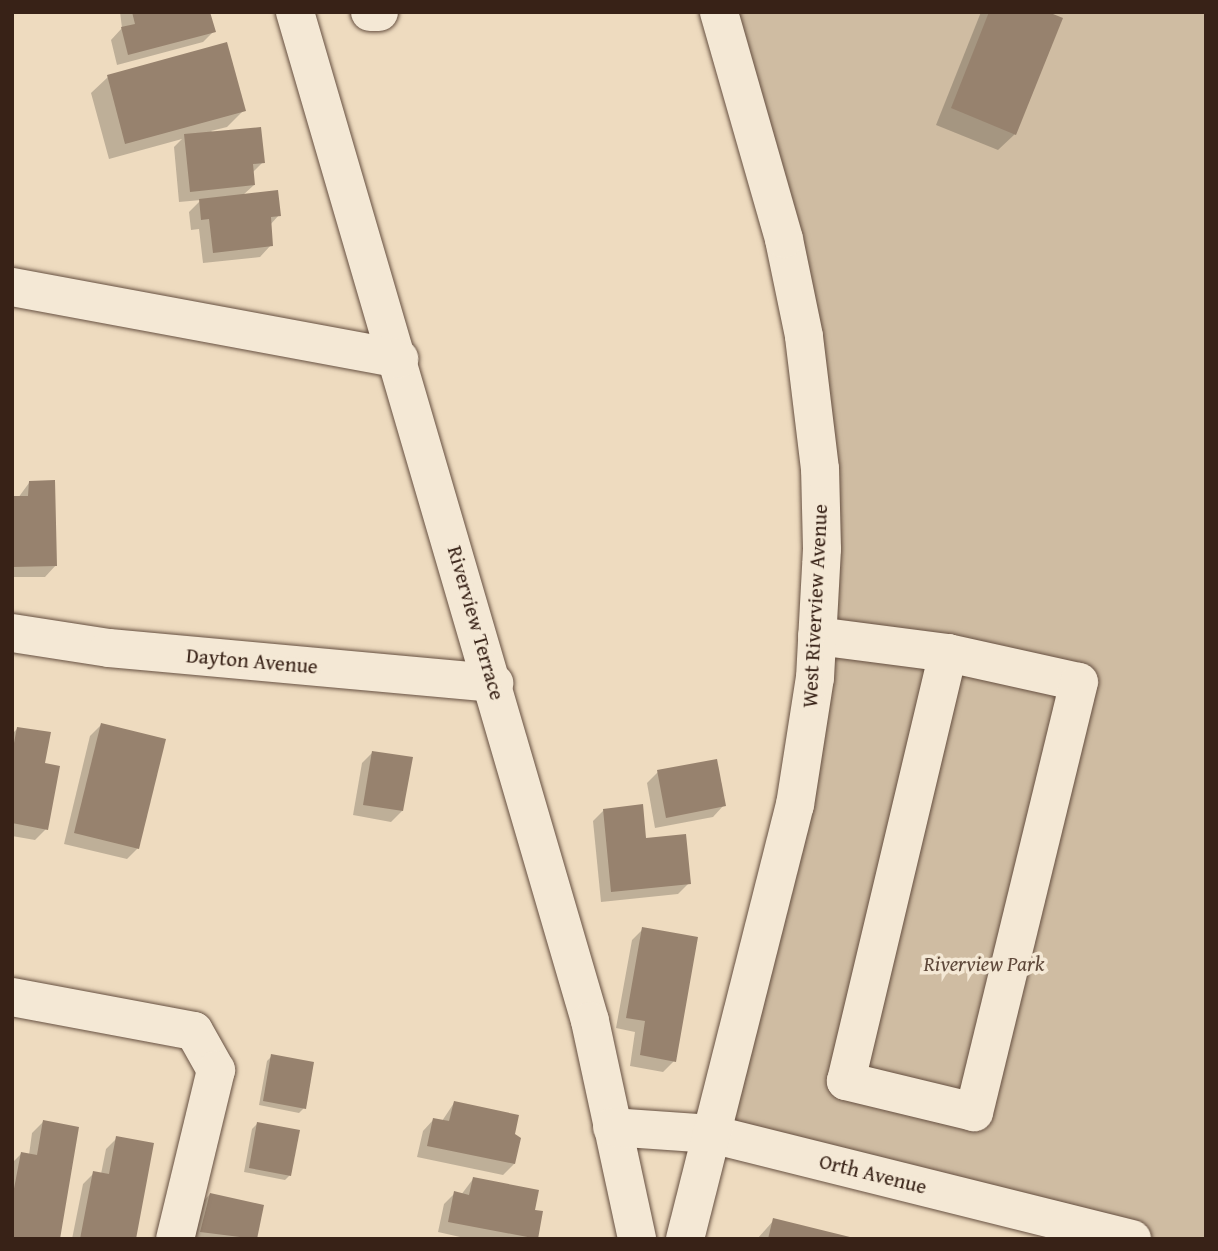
<!DOCTYPE html>
<html>
<head>
<meta charset="utf-8">
<style>
  body { margin:0 }
  #map { position:relative; width:1218px; height:1251px; overflow:hidden; background:#eedbbf; font-family:"Gentium Book Plus",serif }
  div>[style] { position:absolute }
  .green>* { inset:0; background:#cfbca2 }
  .shadow>* { inset:0; background:#0003 }
  .building>* { inset:0; background:#97826e }
  .roads { filter:drop-shadow(0 0 2px #665041) drop-shadow(0 0 2px #665041) }
  .minor>* { height:38px; margin:-19px; padding:0 19px; transform-origin:19px; border-radius:19px; background:#f4e8d5 }
  span { translate:-50% -50%; white-space:nowrap; text-align:center; line-height:1.15; -webkit-text-stroke:7px #f4e8d5; paint-order:stroke }
  .street-label { font-size:21px; color:#382217 }
  .park-label { font-size:21px; color:#5e483a; font-style:italic }
  .frame { position:absolute; inset:0; border:14px solid #382217; pointer-events:none }
</style>
</head>
<body>
<div id="map">
  <div class="green">
    <i style="clip-path:polygon(719px 12px,1206px 12px,1206px 1239px,1132px 1239px,712px 1134px,795px 805px,820px 469px)"></i>
  </div>
  <div class="shadow">
    <i style="clip-path:polygon(120px 12px,209px 12px,214px 31px,203px 42px,117px 65px,111px 40px,122px 28px)"></i>
    <i style="clip-path:polygon(981px 12px,1044px 12px,1015px 134px,998px 150px,936px 125px)"></i>
    <i style="clip-path:polygon(108px 77px,244px 110px,227px 127px,211px 131px,263px 162px,252px 173px,254px 185px,243px 195px,279px 215px,270px 225px,271px 245px,260px 257px,203px 263px,199px 229px,191px 230px,189px 212px,201px 200px,179px 202px,174px 147px,182px 139px,109px 159px,91px 93px)"></i>
    <i style="clip-path:polygon(29px 483px,56px 565px,45px 577px,12px 577px,12px 498px,18px 498px)"></i>
    <i style="clip-path:polygon(101px 725px,138px 848px,127px 859px,64px 844px,90px 736px)"></i>
    <i style="clip-path:polygon(18px 728px,43px 765px,46px 829px,35px 840px,12px 836px,12px 734px)"></i>
    <i style="clip-path:polygon(373px 752px,402px 811px,391px 822px,353px 815px,362px 763px)"></i>
    <i style="clip-path:polygon(658px 772px,724px 805px,713px 817px,655px 828px,647px 783px)"></i>
    <i style="clip-path:polygon(604px 810px,645px 840px,689px 883px,678px 894px,601px 902px,593px 821px)"></i>
    <i style="clip-path:polygon(643px 929px,674px 1061px,663px 1072px,630px 1066px,635px 1032px,616px 1028px,632px 940px)"></i>
    <i style="clip-path:polygon(272px 1056px,304px 1108px,299px 1113px,259px 1105px,267px 1061px)"></i>
    <i style="clip-path:polygon(454px 1103px,513px 1135px,514px 1164px,503px 1175px,417px 1157px,423px 1131px,434px 1119px,442px 1121px)"></i>
    <i style="clip-path:polygon(43px 1122px,58px 1239px,12px 1239px,12px 1163px,21px 1154px,29px 1155px,32px 1133px)"></i>
    <i style="clip-path:polygon(257px 1124px,290px 1175px,285px 1180px,244px 1172px,252px 1129px)"></i>
    <i style="clip-path:polygon(117px 1138px,134px 1239px,72px 1239px,83px 1184px,94px 1173px,101px 1174px,106px 1149px)"></i>
    <i style="clip-path:polygon(473px 1179px,541px 1213px,536px 1239px,469px 1239px,438px 1232px,444px 1204px,455px 1193px,461px 1195px)"></i>
    <i style="clip-path:polygon(210px 1194px,255px 1239px,191px 1239px,199px 1206px)"></i>
    <i style="clip-path:polygon(774px 1220px,851px 1239px,757px 1239px)"></i>
  </div>
  <div class="building">
    <i style="clip-path:polygon(132px 12px,210px 12px,216px 32px,128px 55px,121px 27px,135px 24px)"></i>
    <i style="clip-path:polygon(989px 12px,1048px 12px,1063px 18px,1016px 135px,951px 108px)"></i>
    <i style="clip-path:polygon(227px 42px,246px 111px,125px 144px,107px 75px)"></i>
    <i style="clip-path:polygon(261px 127px,265px 163px,253px 164px,255px 185px,190px 192px,184px 134px)"></i>
    <i style="clip-path:polygon(278px 190px,281px 216px,271px 217px,273px 246px,213px 253px,209px 219px,201px 220px,199px 199px)"></i>
    <i style="clip-path:polygon(55px 480px,57px 566px,12px 567px,12px 496px,28px 496px,29px 481px)"></i>
    <i style="clip-path:polygon(101px 723px,166px 739px,139px 849px,74px 833px)"></i>
    <i style="clip-path:polygon(17px 727px,51px 732px,45px 763px,60px 766px,48px 830px,12px 823px,12px 754px)"></i>
    <i style="clip-path:polygon(372px 751px,413px 757px,403px 811px,363px 805px)"></i>
    <i style="clip-path:polygon(717px 759px,726px 806px,666px 818px,657px 770px)"></i>
    <i style="clip-path:polygon(643px 804px,646px 838px,686px 834px,691px 884px,611px 892px,603px 809px)"></i>
    <i style="clip-path:polygon(642px 927px,698px 937px,676px 1062px,640px 1055px,645px 1021px,626px 1018px)"></i>
    <i style="clip-path:polygon(271px 1054px,314px 1062px,306px 1109px,263px 1101px)"></i>
    <i style="clip-path:polygon(454px 1101px,519px 1115px,515px 1134px,521px 1138px,515px 1164px,427px 1146px,433px 1118px,449px 1121px)"></i>
    <i style="clip-path:polygon(43px 1120px,79px 1127px,60px 1239px,12px 1239px,12px 1199px,21px 1152px,37px 1155px)"></i>
    <i style="clip-path:polygon(257px 1122px,300px 1130px,291px 1176px,249px 1168px)"></i>
    <i style="clip-path:polygon(116px 1136px,154px 1143px,136px 1239px,80px 1239px,93px 1171px,109px 1174px)"></i>
    <i style="clip-path:polygon(473px 1177px,539px 1190px,535px 1210px,543px 1211px,538px 1239px,448px 1222px,454px 1191px,469px 1195px)"></i>
    <i style="clip-path:polygon(210px 1193px,264px 1205px,257px 1239px,200px 1232px)"></i>
    <i style="clip-path:polygon(773px 1218px,854px 1238px,854px 1239px,768px 1239px)"></i>
  </div>
  <div class="roads">
    <div class="minor">
      <i style="left:295px;top:12px;width:1051px;rotate:73.7deg"></i>
      <i style="left:590px;top:1021px;width:223px;rotate:77.8deg"></i>
      <i style="left:370px;top:12px;width:9px"></i>
      <i style="left:12px;top:287px;width:394px;rotate:10.5deg"></i>
      <i style="left:12px;top:633px;width:98px;rotate:8.8deg"></i>
      <i style="left:109px;top:648px;width:387px;rotate:5.2deg"></i>
      <i style="left:817px;top:636px;width:132px;rotate:7.4deg"></i>
      <i style="left:948px;top:653px;width:134px;rotate:12.5deg"></i>
      <i style="left:1079px;top:682px;width:443px;rotate:103.7deg"></i>
      <i style="left:974px;top:1112px;width:132px;rotate:-166.4deg"></i>
      <i style="left:846px;top:1081px;width:440px;rotate:-76.6deg"></i>
      <i style="left:12px;top:997px;width:185px;rotate:10.6deg"></i>
      <i style="left:194px;top:1031px;width:45px;rotate:60.6deg"></i>
      <i style="left:216px;top:1070px;width:174px;rotate:103.6deg"></i>
      <i style="left:612px;top:1127px;width:99px;rotate:4deg"></i>
      <i style="left:711px;top:1134px;width:434px;rotate:14deg"></i>
      <i style="left:685px;top:1239px;width:448px;rotate:-75.8deg"></i>
      <i style="left:795px;top:805px;width:129px;rotate:-81.1deg"></i>
      <i style="left:815px;top:678px;width:129px;rotate:-86.9deg"></i>
      <i style="left:822px;top:549px;width:80px;rotate:-91.4deg"></i>
      <i style="left:820px;top:469px;width:134px;rotate:-96.9deg"></i>
      <i style="left:804px;top:336px;width:99px;rotate:-101.7deg"></i>
      <i style="left:784px;top:239px;width:236px;rotate:-106deg"></i>
    </div>
  </div>
  <div class="street-label">
    <span style="left:815px;top:606px;rotate:-87deg">West Riverview Avenue</span>
    <span style="left:476px;top:623px;rotate:74deg">Riverview Terrace</span>
    <span style="left:252px;top:661px;rotate:5deg">Dayton Avenue</span>
    <span style="left:873px;top:1174px;rotate:14deg">Orth Avenue</span>
  </div>
  <div class="park-label">
    <span style="left:984px;top:964px">Riverview Park</span>
  </div>
  <div class="frame"></div>
</div>
</body>
</html>
